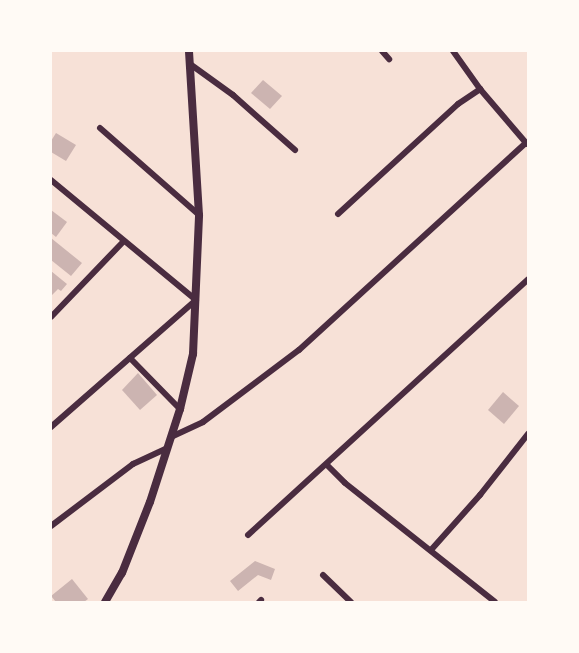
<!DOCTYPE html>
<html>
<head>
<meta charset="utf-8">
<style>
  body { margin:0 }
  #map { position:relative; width:579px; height:653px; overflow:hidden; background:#f7e1d7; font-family:Lora,serif }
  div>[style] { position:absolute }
  .building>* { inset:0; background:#ccb4b1 }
  .minor>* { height:6px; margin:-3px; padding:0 3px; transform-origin:3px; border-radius:3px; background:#4a2c40 }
  .tertiary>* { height:8px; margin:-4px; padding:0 4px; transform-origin:4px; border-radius:4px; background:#4a2c40 }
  span { translate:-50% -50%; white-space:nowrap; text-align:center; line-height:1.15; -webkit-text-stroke:5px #fffaf5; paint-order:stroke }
  .frame { position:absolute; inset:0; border:52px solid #fffaf5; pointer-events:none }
</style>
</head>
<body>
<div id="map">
  <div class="building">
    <i style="clip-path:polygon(263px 80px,282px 96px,270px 109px,251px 93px)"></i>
    <i style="clip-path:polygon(56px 133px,76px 145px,66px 161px,51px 152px,51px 141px)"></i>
    <i style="clip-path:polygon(51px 210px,67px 222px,56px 237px,51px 233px)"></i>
    <i style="clip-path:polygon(51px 238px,82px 263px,71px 276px,51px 260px)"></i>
    <i style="clip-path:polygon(51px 271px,67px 284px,61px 291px,58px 289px,51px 296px)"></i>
    <i style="clip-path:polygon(138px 373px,157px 395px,140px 410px,122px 390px)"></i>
    <i style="clip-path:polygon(503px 392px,519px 406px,504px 424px,488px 410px)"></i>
    <i style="clip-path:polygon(255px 561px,275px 569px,271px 580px,258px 575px,238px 591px,230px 581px)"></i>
    <i style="clip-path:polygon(72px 579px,88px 599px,84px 602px,56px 602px,51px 596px)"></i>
  </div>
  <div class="minor">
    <i style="left:382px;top:51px;width:11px;rotate:49deg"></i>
    <i style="left:453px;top:51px;width:47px;rotate:54.6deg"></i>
    <i style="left:480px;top:89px;width:72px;rotate:49.5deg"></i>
    <i style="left:190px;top:64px;width:53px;rotate:35.8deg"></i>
    <i style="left:233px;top:95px;width:83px;rotate:41.6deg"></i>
    <i style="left:100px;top:128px;width:132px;rotate:41.3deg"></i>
    <i style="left:51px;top:180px;width:188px;rotate:39.6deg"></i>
    <i style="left:196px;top:300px;width:193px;rotate:138.8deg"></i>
    <i style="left:338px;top:214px;width:163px;rotate:-42.5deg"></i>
    <i style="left:458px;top:104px;width:27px;rotate:-34deg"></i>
    <i style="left:51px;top:317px;width:105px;rotate:-46.2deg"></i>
    <i style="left:130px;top:358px;width:71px;rotate:45.6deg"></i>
    <i style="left:171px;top:437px;width:35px;rotate:-25deg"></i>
    <i style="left:203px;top:422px;width:120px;rotate:-36.9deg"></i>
    <i style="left:299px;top:350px;width:307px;rotate:-42.4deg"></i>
    <i style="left:327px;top:465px;width:25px;rotate:45deg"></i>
    <i style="left:345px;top:483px;width:191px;rotate:38.4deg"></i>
    <i style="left:51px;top:526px;width:103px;rotate:-37.1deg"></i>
    <i style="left:133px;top:464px;width:35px;rotate:-25deg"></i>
    <i style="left:248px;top:535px;width:379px;rotate:-42.4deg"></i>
    <i style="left:431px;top:550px;width:74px;rotate:-48.3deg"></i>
    <i style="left:480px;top:495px;width:78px;rotate:-51.8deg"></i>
    <i style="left:323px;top:575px;width:39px;rotate:44deg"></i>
    <i style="left:259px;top:602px;width:3px;rotate:-45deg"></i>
  </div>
  <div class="tertiary">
    <i style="left:105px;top:602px;width:34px;rotate:-60deg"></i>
    <i style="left:122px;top:573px;width:76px;rotate:-68.5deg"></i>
    <i style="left:150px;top:502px;width:98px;rotate:-72.1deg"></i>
    <i style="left:180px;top:409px;width:57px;rotate:-76.7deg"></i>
    <i style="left:193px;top:354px;width:139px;rotate:-87.5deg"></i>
    <i style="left:199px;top:215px;width:164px;rotate:-93.5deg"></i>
  </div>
  <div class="frame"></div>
</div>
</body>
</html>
